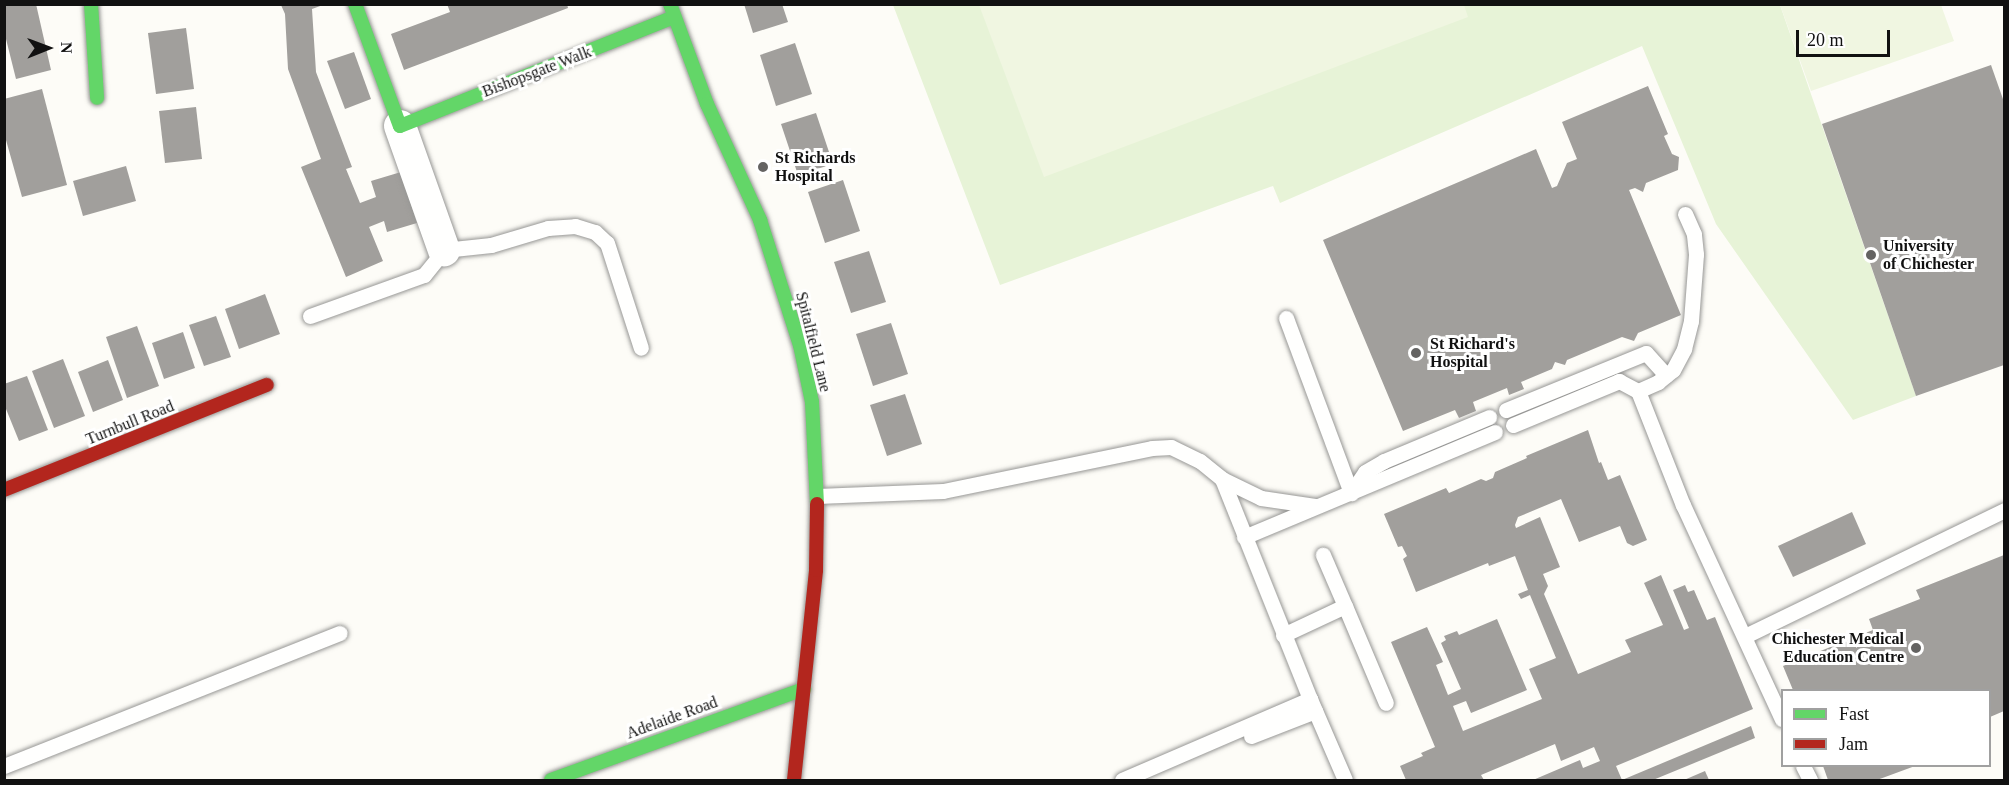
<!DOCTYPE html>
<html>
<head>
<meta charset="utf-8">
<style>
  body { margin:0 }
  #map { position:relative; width:2009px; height:785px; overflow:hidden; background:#fdfcf7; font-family:"Times New Roman",serif }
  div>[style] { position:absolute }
  .green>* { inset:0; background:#e7f3d7 }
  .pitch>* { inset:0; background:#f0f6e1 }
  .building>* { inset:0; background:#a19f9c }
  .roads { filter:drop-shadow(0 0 2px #979795) drop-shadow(0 0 2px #979795) }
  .lane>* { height:15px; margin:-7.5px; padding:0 7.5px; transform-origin:7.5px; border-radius:7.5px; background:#fffffe }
  .street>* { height:32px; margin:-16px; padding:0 16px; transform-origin:16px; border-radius:16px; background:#fffffe }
  .fast>* { height:14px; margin:-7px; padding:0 7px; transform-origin:7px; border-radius:7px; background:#63d668 }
  .jam>* { height:14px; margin:-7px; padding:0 7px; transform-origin:7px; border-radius:7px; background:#b3261e }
  .dots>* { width:16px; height:16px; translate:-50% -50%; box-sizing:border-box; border:3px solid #fff; border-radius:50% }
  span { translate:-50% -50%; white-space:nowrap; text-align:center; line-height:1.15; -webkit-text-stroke:6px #fff; paint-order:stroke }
  .street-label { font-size:16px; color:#111 }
  .poi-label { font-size:16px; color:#111; font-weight:700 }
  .left { translate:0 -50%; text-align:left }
  .right { translate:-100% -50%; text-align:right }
  .frame { position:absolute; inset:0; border:6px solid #111; pointer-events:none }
  .legend { position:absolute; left:1781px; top:689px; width:210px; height:78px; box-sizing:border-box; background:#fff; border:2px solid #a0a0a0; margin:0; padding:8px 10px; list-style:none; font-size:18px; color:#111 }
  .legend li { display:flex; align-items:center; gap:12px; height:30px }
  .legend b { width:30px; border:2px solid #a0a0a0 }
  .north { position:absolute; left:18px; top:18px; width:60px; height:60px; -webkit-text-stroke:4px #fff; paint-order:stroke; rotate:89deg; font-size:16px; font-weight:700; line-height:24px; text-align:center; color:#111 }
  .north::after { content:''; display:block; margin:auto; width:21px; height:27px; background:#111; clip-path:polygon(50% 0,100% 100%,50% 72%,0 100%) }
  .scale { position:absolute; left:1796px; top:30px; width:94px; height:27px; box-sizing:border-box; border:3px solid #111; border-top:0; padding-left:8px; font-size:18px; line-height:21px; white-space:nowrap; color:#111; -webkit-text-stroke:4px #fff; paint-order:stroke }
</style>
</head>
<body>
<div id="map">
  <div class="green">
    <i style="clip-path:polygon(893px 5px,1780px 5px,1916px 396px,1853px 420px,1716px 224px,1642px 46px,1280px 203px,1273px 186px,1000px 285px)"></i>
  </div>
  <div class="pitch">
    <i style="clip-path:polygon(1464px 5px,1468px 17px,1044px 177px,979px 5px)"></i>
    <i style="clip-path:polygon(1780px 5px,1941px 5px,1954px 41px,1811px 91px)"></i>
  </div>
  <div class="building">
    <i style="clip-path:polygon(4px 4px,36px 4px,51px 70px,16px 79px,4px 31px)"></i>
    <i style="clip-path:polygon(447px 4px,567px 4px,568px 8px,404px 70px,391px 34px,450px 12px)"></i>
    <i style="clip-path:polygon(744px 4px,782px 4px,788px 22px,753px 33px)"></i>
    <i style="clip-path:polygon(281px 5px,323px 5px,312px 9px,316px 72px,352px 167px,346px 169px,360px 203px,376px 197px,371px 181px,401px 172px,417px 223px,387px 232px,384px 221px,369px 227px,383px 261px,346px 277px,301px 167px,321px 159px,288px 69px,285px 14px)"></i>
    <i style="clip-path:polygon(186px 28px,194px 89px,156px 94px,148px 33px)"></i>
    <i style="clip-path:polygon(795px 43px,812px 94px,776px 106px,760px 55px)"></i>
    <i style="clip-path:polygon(354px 52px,371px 99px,345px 109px,327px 61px)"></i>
    <i style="clip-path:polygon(1991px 65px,2004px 102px,2004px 365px,1916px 396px,1822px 124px)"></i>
    <i style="clip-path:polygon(1648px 86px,1668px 134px,1664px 136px,1672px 154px,1679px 157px,1678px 170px,1646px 183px,1643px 192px,1635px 188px,1629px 190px,1681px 315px,1638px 333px,1634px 341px,1622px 337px,1567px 360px,1565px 365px,1555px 362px,1552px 369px,1521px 382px,1524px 389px,1509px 395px,1507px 388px,1473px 402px,1476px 411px,1459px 418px,1455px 410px,1403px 431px,1323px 240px,1536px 149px,1552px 188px,1557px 186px,1567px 163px,1577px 159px,1562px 122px)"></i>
    <i style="clip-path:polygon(42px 89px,67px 185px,22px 197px,4px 133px,4px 99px)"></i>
    <i style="clip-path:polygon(196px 107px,202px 159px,165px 163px,159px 111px)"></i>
    <i style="clip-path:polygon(816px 113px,833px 164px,798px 175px,781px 124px)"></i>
    <i style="clip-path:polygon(126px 166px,136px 201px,83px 216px,73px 181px)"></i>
    <i style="clip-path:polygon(843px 180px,860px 231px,825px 243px,808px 192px)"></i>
    <i style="clip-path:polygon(869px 251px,886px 302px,851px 313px,834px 262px)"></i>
    <i style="clip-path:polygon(265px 294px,280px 334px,239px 349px,225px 309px)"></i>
    <i style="clip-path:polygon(216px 316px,231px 357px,204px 366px,189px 325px)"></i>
    <i style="clip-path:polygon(891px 323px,908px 374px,873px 386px,856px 334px)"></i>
    <i style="clip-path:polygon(137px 326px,159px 386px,127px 398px,106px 337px)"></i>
    <i style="clip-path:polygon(183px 332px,195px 368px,164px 379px,152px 343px)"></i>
    <i style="clip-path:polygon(63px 359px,85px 416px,54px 428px,32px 371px)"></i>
    <i style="clip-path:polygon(108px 360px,123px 400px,93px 412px,78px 372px)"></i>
    <i style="clip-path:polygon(27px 376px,48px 430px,19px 441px,4px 404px,4px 384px)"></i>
    <i style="clip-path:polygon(905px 394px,922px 444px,887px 456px,870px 405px)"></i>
    <i style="clip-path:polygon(1588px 430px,1599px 463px,1601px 462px,1608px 480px,1620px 475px,1647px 540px,1633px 546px,1627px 543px,1620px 526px,1579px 542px,1561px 499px,1518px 517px,1515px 525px,1516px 528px,1540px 517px,1560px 567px,1543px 574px,1548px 586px,1544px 594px,1578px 674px,1631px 652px,1625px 640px,1663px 625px,1644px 583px,1661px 575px,1684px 630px,1689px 628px,1673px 590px,1685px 585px,1688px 592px,1694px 590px,1707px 620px,1715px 617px,1753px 709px,1616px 766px,1622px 780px,1533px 780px,1580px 760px,1583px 768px,1600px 761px,1594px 747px,1561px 761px,1555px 744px,1481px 775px,1484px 780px,1406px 780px,1400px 766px,1423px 756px,1421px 753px,1435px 747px,1391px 642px,1427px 627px,1443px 662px,1436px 665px,1448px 695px,1461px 689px,1441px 643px,1446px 640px,1444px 636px,1457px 631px,1459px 635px,1497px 619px,1527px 690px,1471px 713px,1466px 701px,1453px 706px,1463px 731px,1542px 699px,1529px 669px,1556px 658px,1530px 595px,1521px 599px,1518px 594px,1528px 590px,1515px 556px,1489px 566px,1488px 563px,1416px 592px,1403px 559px,1407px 556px,1402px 546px,1398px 547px,1384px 514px,1446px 488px,1449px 493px,1481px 479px,1486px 481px,1493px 478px,1495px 472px,1527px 458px,1526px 456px)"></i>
    <i style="clip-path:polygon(1852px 512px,1866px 544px,1793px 577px,1778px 546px)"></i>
    <i style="clip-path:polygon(2004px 555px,2004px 711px,1990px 717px,1990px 690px,1793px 690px,1783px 666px,1873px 630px,1869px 619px,1920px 599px,1916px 590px)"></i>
    <i style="clip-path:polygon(1751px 726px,1755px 738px,1653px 780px,1622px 780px)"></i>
    <i style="clip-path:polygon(1823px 766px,1915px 766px,1877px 780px,1828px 780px)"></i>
    <i style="clip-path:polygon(1705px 771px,1709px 780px,1684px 780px)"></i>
  </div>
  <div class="roads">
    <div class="lane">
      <i style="left:310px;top:316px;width:121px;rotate:-19.8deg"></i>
      <i style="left:424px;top:275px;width:32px;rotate:-51deg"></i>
      <i style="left:444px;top:250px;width:47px;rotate:-6.1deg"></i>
      <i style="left:491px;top:245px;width:59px;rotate:-16.6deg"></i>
      <i style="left:548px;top:228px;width:27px;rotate:-4deg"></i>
      <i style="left:575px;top:226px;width:21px;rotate:17deg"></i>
      <i style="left:595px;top:232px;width:16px;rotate:43deg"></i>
      <i style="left:607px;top:243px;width:110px;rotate:72.1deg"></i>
      <i style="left:1286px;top:318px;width:187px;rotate:69.6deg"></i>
      <i style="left:1638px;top:391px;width:22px;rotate:-24deg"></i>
      <i style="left:1658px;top:382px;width:19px;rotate:-39deg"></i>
      <i style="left:1673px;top:370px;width:24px;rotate:-62deg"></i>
      <i style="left:1684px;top:349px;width:29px;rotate:-76deg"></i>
      <i style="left:1691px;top:321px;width:67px;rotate:-85.7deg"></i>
      <i style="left:1696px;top:254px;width:20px;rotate:-96deg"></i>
      <i style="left:1694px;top:234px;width:22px;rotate:-114deg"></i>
      <i style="left:1506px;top:410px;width:151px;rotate:-22.2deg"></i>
      <i style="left:1646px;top:353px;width:30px;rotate:48deg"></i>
      <i style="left:1513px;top:425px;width:115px;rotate:-22.5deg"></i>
      <i style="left:1619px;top:381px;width:21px;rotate:28deg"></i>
      <i style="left:1638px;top:391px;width:123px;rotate:68.5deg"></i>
      <i style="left:1683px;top:505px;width:236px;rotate:65.2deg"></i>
      <i style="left:1222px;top:479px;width:43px;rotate:26deg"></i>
      <i style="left:1261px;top:498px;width:56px;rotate:8.3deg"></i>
      <i style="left:1351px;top:493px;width:25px;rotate:-56deg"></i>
      <i style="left:1365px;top:472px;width:22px;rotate:-30deg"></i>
      <i style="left:1384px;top:461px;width:114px;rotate:-22.7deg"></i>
      <i style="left:817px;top:496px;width:126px;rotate:-2.3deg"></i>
      <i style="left:943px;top:491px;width:213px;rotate:-11.6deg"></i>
      <i style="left:1152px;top:448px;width:19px;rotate:-3deg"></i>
      <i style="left:1171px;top:447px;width:32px;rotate:26deg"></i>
      <i style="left:1200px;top:461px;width:28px;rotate:39deg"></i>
      <i style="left:1222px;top:479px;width:237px;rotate:68.2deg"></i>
      <i style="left:1310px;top:699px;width:88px;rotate:66.6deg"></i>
      <i style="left:1244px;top:537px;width:272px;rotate:-22.7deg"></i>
      <i style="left:1345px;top:606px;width:105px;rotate:67.1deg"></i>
      <i style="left:1283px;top:635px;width:68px;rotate:-25.1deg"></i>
      <i style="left:1345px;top:606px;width:56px;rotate:-113.3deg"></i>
      <i style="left:1745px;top:636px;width:288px;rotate:-25.9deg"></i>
      <i style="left:1251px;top:736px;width:69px;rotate:-21.3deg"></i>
      <i style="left:4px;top:766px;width:361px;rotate:-21.6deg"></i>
      <i style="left:1803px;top:766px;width:16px;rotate:63deg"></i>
      <i style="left:1122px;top:780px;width:205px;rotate:-23.3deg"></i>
    </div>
    <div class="street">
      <i style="left:400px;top:126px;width:132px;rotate:70.5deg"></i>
    </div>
    <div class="fast">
      <i style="left:91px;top:4px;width:94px;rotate:86.3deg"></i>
      <i style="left:355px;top:4px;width:130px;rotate:69.8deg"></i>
      <i style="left:400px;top:126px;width:295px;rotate:-21.7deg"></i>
      <i style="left:670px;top:4px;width:107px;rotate:69.7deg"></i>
      <i style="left:707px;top:104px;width:128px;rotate:65.4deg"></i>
      <i style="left:760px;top:220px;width:131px;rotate:72.3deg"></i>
      <i style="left:800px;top:345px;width:58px;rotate:78.1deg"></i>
      <i style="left:812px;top:402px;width:102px;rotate:87.2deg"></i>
      <i style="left:551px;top:780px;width:269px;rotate:-19.8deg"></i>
    </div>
    <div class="jam">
      <i style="left:4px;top:490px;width:283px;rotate:-21.8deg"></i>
      <i style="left:794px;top:780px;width:211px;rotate:-84deg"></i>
      <i style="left:816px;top:570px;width:66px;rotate:-89.1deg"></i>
    </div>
  </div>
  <div class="dots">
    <i style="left:763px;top:167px;background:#646362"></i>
    <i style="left:1871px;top:255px;background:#646362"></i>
    <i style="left:1416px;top:353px;background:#646362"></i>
    <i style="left:1916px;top:648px;background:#646362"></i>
  </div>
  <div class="street-label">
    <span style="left:537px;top:72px;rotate:-21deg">Bishopsgate Walk</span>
    <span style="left:813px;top:342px;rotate:76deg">Spitalfield Lane</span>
    <span style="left:130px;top:423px;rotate:-22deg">Turnbull Road</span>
    <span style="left:672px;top:718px;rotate:-20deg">Adelaide Road</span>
  </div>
  <div class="poi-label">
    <span class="left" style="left:775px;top:167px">St Richards<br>Hospital</span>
    <span class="left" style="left:1883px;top:255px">University<br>of Chichester</span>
    <span class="left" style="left:1430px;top:353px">St Richard's<br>Hospital</span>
    <span class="right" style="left:1904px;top:648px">Chichester Medical<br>Education Centre</span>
  </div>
  <div class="frame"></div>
  <ul class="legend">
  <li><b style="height:8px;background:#63d668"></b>Fast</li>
  <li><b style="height:8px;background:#b3261e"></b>Jam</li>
  </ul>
  <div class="north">N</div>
  <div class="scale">20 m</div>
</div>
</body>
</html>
